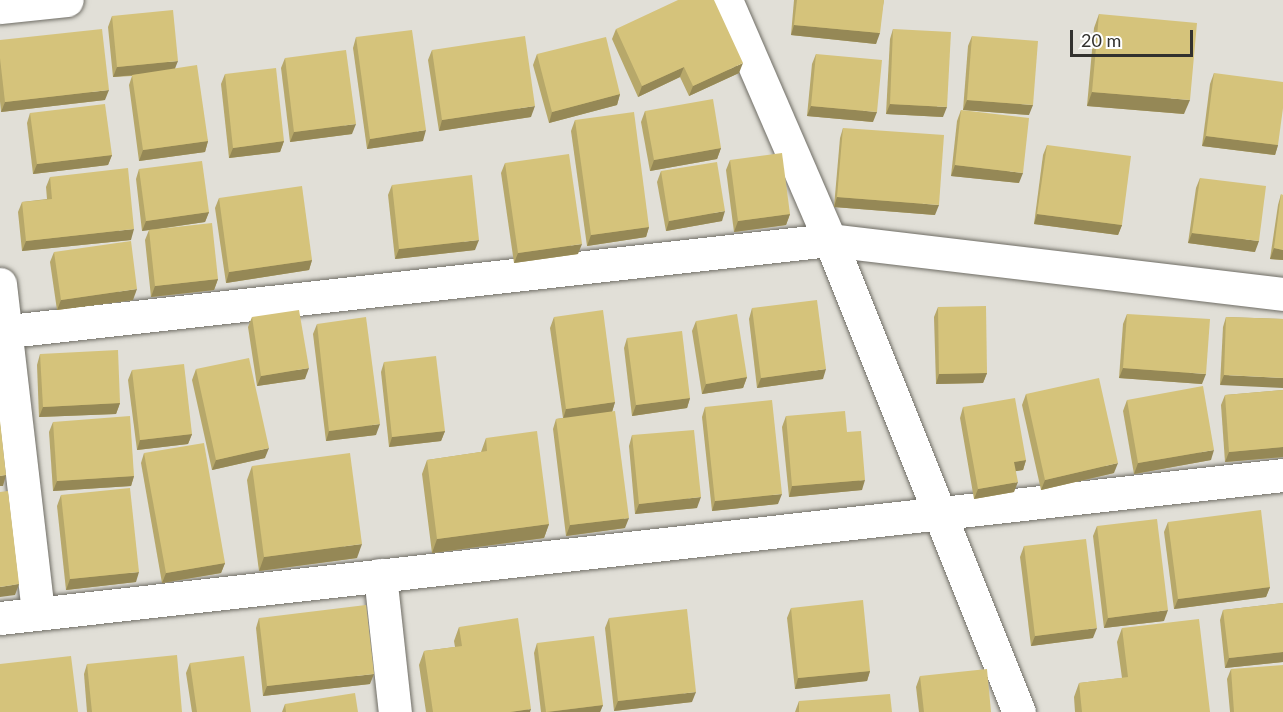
<!DOCTYPE html>
<html>
<head>
<meta charset="utf-8">
<style>
  body { margin:0 }
  #map { position:relative; width:1283px; height:712px; overflow:hidden; background:#e1dfd7; font-family:Lato,sans-serif }
  div>[style] { position:absolute }
  .roads { filter:drop-shadow(0 0 2px #6f6d65) drop-shadow(0 0 2px #6f6d65) }
  .minor>* { height:33px; margin:-16.5px; padding:0 16.5px; transform-origin:16.5px; border-radius:16.5px; background:#fff }
  .wall>* { inset:0; background:#b7a86a }
  .shaded-wall>* { inset:0; background:#958856 }
  .building>* { inset:0; background:#d5c37b }
  span { translate:-50% -50%; white-space:nowrap; text-align:center; line-height:1.15; -webkit-text-stroke:6px #fff; paint-order:stroke }
  .scale { position:absolute; left:1070px; top:30px; width:123px; height:27px; box-sizing:border-box; border:3px solid #32312e; border-top:0; padding-left:8px; font-size:18px; line-height:21px; white-space:nowrap; color:#32312e; -webkit-text-stroke:4px #fff; paint-order:stroke }
</style>
</head>
<body>
<div id="map">
  <div class="roads">
    <div class="minor">
      <i style="left:726px;top:0;width:262px;rotate:66.6deg"></i>
      <i style="left:830px;top:240px;width:508px;rotate:68.18deg"></i>
      <i style="left:0;top:7px;width:67px;rotate:-6deg"></i>
      <i style="left:0;top:284px;width:331px;rotate:83.4deg"></i>
      <i style="left:0;top:332px;width:835px;rotate:-6.33deg"></i>
      <i style="left:830px;top:240px;width:456px;rotate:6.8deg"></i>
      <i style="left:380px;top:575px;width:138px;rotate:83.8deg"></i>
      <i style="left:0;top:618px;width:1291px;rotate:-6.36deg"></i>
    </div>
  </div>
  <div class="wall">
    <i style="clip-path:polygon(794px 0,884px 0,876px 44px,791px 35px)"></i>
    <i style="clip-path:polygon(1099px 14px,1184px 114px,1087px 106px,1094px 28px)"></i>
    <i style="clip-path:polygon(112px 16px,175px 68px,208px 141px,205px 152px,139px 161px,129px 85px,132px 76px,113px 77px,108px 27px)"></i>
    <i style="clip-path:polygon(616px 29px,739px 73px,689px 96px,680px 77px,638px 97px,612px 39px)"></i>
    <i style="clip-path:polygon(893px 29px,943px 117px,886px 114px,890px 39px)"></i>
    <i style="clip-path:polygon(972px 36px,1029px 115px,963px 110px,968px 46px)"></i>
    <i style="clip-path:polygon(356px 37px,423px 141px,367px 149px,353px 48px)"></i>
    <i style="clip-path:polygon(0 40px,105px 100px,1px 112px,0 101px)"></i>
    <i style="clip-path:polygon(432px 50px,531px 117px,439px 131px,428px 60px)"></i>
    <i style="clip-path:polygon(537px 54px,620px 94px,617px 105px,549px 123px,533px 65px)"></i>
    <i style="clip-path:polygon(816px 54px,873px 122px,807px 116px,812px 64px)"></i>
    <i style="clip-path:polygon(285px 58px,352px 134px,290px 142px,281px 68px)"></i>
    <i style="clip-path:polygon(1214px 73px,1278px 145px,1275px 155px,1202px 146px,1210px 84px)"></i>
    <i style="clip-path:polygon(225px 74px,284px 141px,280px 152px,229px 158px,221px 84px)"></i>
    <i style="clip-path:polygon(961px 110px,1019px 183px,951px 176px,957px 121px)"></i>
    <i style="clip-path:polygon(645px 111px,721px 148px,717px 159px,650px 171px,641px 122px)"></i>
    <i style="clip-path:polygon(30px 113px,112px 155px,108px 165px,33px 174px,27px 123px)"></i>
    <i style="clip-path:polygon(575px 120px,649px 227px,646px 237px,587px 246px,571px 131px)"></i>
    <i style="clip-path:polygon(843px 128px,935px 215px,834px 207px,840px 138px)"></i>
    <i style="clip-path:polygon(1047px 145px,1122px 225px,1118px 235px,1034px 224px,1043px 155px)"></i>
    <i style="clip-path:polygon(730px 160px,790px 214px,786px 225px,734px 232px,726px 170px)"></i>
    <i style="clip-path:polygon(505px 163px,578px 254px,514px 263px,501px 173px)"></i>
    <i style="clip-path:polygon(139px 169px,209px 212px,205px 222px,159px 229px,218px 279px,214px 290px,151px 297px,145px 240px,149px 230px,142px 231px,136px 179px)"></i>
    <i style="clip-path:polygon(661px 171px,722px 221px,666px 231px,657px 182px)"></i>
    <i style="clip-path:polygon(50px 177px,131px 240px,22px 251px,18px 212px,22px 202px,47px 199px,46px 187px)"></i>
    <i style="clip-path:polygon(1200px 178px,1255px 252px,1188px 243px,1196px 188px)"></i>
    <i style="clip-path:polygon(392px 185px,475px 250px,395px 259px,388px 195px)"></i>
    <i style="clip-path:polygon(1281px 194px,1283px 260px,1270px 259px,1278px 205px)"></i>
    <i style="clip-path:polygon(219px 198px,312px 260px,309px 270px,226px 283px,215px 208px)"></i>
    <i style="clip-path:polygon(54px 252px,133px 300px,57px 310px,50px 262px)"></i>
    <i style="clip-path:polygon(938px 307px,987px 373px,983px 383px,936px 384px,934px 317px)"></i>
    <i style="clip-path:polygon(752px 308px,823px 379px,757px 388px,749px 319px)"></i>
    <i style="clip-path:polygon(1127px 314px,1202px 384px,1119px 378px,1123px 324px)"></i>
    <i style="clip-path:polygon(252px 317px,305px 379px,257px 386px,248px 327px)"></i>
    <i style="clip-path:polygon(554px 317px,615px 402px,612px 412px,625px 528px,566px 536px,553px 429px,556px 419px,563px 418px,550px 328px)"></i>
    <i style="clip-path:polygon(1226px 317px,1283px 319px,1220px 385px,1223px 327px)"></i>
    <i style="clip-path:polygon(696px 321px,747px 377px,743px 388px,702px 394px,692px 331px)"></i>
    <i style="clip-path:polygon(317px 324px,376px 435px,326px 441px,313px 334px)"></i>
    <i style="clip-path:polygon(627px 338px,690px 398px,687px 408px,632px 416px,624px 348px)"></i>
    <i style="clip-path:polygon(40px 354px,120px 403px,116px 414px,39px 417px,37px 365px)"></i>
    <i style="clip-path:polygon(384px 362px,445px 431px,441px 441px,389px 447px,381px 372px)"></i>
    <i style="clip-path:polygon(196px 369px,265px 458px,212px 470px,192px 380px)"></i>
    <i style="clip-path:polygon(132px 370px,192px 434px,188px 444px,137px 450px,128px 380px)"></i>
    <i style="clip-path:polygon(1283px 390px,1283px 457px,1225px 462px,1221px 405px,1225px 395px)"></i>
    <i style="clip-path:polygon(1026px 394px,1114px 473px,1041px 490px,1022px 405px)"></i>
    <i style="clip-path:polygon(1127px 400px,1211px 460px,1134px 474px,1123px 411px)"></i>
    <i style="clip-path:polygon(705px 407px,778px 504px,712px 511px,702px 417px)"></i>
    <i style="clip-path:polygon(963px 407px,1026px 460px,1023px 470px,1016px 471px,1014px 492px,974px 499px,960px 418px)"></i>
    <i style="clip-path:polygon(786px 416px,847px 432px,862px 490px,789px 497px,782px 427px)"></i>
    <i style="clip-path:polygon(53px 422px,134px 476px,131px 486px,53px 491px,49px 432px)"></i>
    <i style="clip-path:polygon(632px 435px,697px 508px,635px 514px,629px 446px)"></i>
    <i style="clip-path:polygon(486px 438px,549px 524px,544px 538px,432px 553px,422px 474px,427px 460px,481px 452px)"></i>
    <i style="clip-path:polygon(144px 453px,225px 563px,221px 573px,162px 583px,141px 463px)"></i>
    <i style="clip-path:polygon(252px 466px,357px 558px,259px 571px,247px 480px)"></i>
    <i style="clip-path:polygon(61px 495px,136px 582px,66px 590px,57px 506px)"></i>
    <i style="clip-path:polygon(1168px 522px,1270px 587px,1266px 597px,1174px 609px,1164px 532px)"></i>
    <i style="clip-path:polygon(1097px 526px,1164px 621px,1104px 628px,1093px 536px)"></i>
    <i style="clip-path:polygon(1024px 546px,1093px 638px,1031px 646px,1020px 557px)"></i>
    <i style="clip-path:polygon(1283px 603px,1283px 662px,1225px 668px,1220px 620px,1223px 610px)"></i>
    <i style="clip-path:polygon(791px 608px,870px 671px,867px 681px,795px 689px,787px 618px)"></i>
    <i style="clip-path:polygon(259px 618px,370px 684px,263px 696px,256px 628px)"></i>
    <i style="clip-path:polygon(609px 618px,692px 702px,614px 711px,605px 628px)"></i>
    <i style="clip-path:polygon(459px 627px,530px 712px,426px 712px,419px 665px,424px 651px,455px 647px,454px 641px)"></i>
    <i style="clip-path:polygon(1122px 628px,1210px 712px,1075px 712px,1074px 697px,1079px 683px,1122px 678px,1117px 642px)"></i>
    <i style="clip-path:polygon(537px 643px,603px 705px,600px 712px,541px 712px,534px 653px)"></i>
    <i style="clip-path:polygon(190px 663px,251px 712px,192px 712px,186px 673px)"></i>
    <i style="clip-path:polygon(87px 664px,182px 712px,87px 712px,84px 674px)"></i>
    <i style="clip-path:polygon(1231px 669px,1283px 712px,1230px 712px,1227px 679px)"></i>
    <i style="clip-path:polygon(920px 676px,991px 712px,919px 712px,916px 687px)"></i>
    <i style="clip-path:polygon(799px 701px,892px 712px,795px 712px)"></i>
    <i style="clip-path:polygon(285px 704px,358px 712px,282px 712px)"></i>
  </div>
  <div class="shaded-wall">
    <i style="clip-path:polygon(794px 25px,880px 33px,876px 44px,791px 35px)"></i>
    <i style="clip-path:polygon(178px 61px,174px 71px,113px 77px,117px 67px)"></i>
    <i style="clip-path:polygon(743px 63px,739px 73px,689px 96px,693px 86px)"></i>
    <i style="clip-path:polygon(684px 67px,680px 77px,638px 97px,642px 86px)"></i>
    <i style="clip-path:polygon(109px 90px,105px 100px,1px 112px,5px 102px)"></i>
    <i style="clip-path:polygon(1092px 92px,1190px 100px,1184px 114px,1087px 106px)"></i>
    <i style="clip-path:polygon(620px 94px,617px 105px,549px 123px,552px 112px)"></i>
    <i style="clip-path:polygon(967px 100px,1033px 105px,1029px 115px,963px 110px)"></i>
    <i style="clip-path:polygon(890px 104px,947px 107px,943px 117px,886px 114px)"></i>
    <i style="clip-path:polygon(535px 106px,531px 117px,439px 131px,442px 120px)"></i>
    <i style="clip-path:polygon(811px 106px,877px 112px,873px 122px,807px 116px)"></i>
    <i style="clip-path:polygon(356px 124px,352px 134px,290px 142px,294px 132px)"></i>
    <i style="clip-path:polygon(426px 130px,423px 141px,367px 149px,370px 139px)"></i>
    <i style="clip-path:polygon(1206px 136px,1278px 145px,1275px 155px,1202px 146px)"></i>
    <i style="clip-path:polygon(208px 141px,205px 152px,139px 161px,143px 150px)"></i>
    <i style="clip-path:polygon(284px 141px,280px 152px,229px 158px,233px 148px)"></i>
    <i style="clip-path:polygon(721px 148px,717px 159px,650px 171px,654px 160px)"></i>
    <i style="clip-path:polygon(112px 155px,108px 165px,33px 174px,37px 164px)"></i>
    <i style="clip-path:polygon(955px 165px,1023px 173px,1019px 183px,951px 176px)"></i>
    <i style="clip-path:polygon(837px 197px,939px 205px,935px 215px,834px 207px)"></i>
    <i style="clip-path:polygon(725px 211px,722px 221px,666px 231px,669px 221px)"></i>
    <i style="clip-path:polygon(209px 212px,205px 222px,142px 231px,146px 221px)"></i>
    <i style="clip-path:polygon(790px 214px,786px 225px,734px 232px,738px 221px)"></i>
    <i style="clip-path:polygon(1037px 214px,1122px 225px,1118px 235px,1034px 224px)"></i>
    <i style="clip-path:polygon(649px 227px,646px 237px,587px 246px,591px 235px)"></i>
    <i style="clip-path:polygon(134px 229px,131px 240px,22px 251px,26px 241px)"></i>
    <i style="clip-path:polygon(1192px 233px,1259px 241px,1255px 252px,1188px 243px)"></i>
    <i style="clip-path:polygon(479px 240px,475px 250px,395px 259px,399px 249px)"></i>
    <i style="clip-path:polygon(582px 244px,578px 254px,514px 263px,518px 253px)"></i>
    <i style="clip-path:polygon(1274px 248px,1283px 250px,1283px 260px,1270px 259px)"></i>
    <i style="clip-path:polygon(312px 260px,309px 270px,226px 283px,229px 272px)"></i>
    <i style="clip-path:polygon(218px 279px,214px 290px,151px 297px,155px 286px)"></i>
    <i style="clip-path:polygon(137px 289px,133px 300px,57px 310px,61px 300px)"></i>
    <i style="clip-path:polygon(309px 368px,305px 379px,257px 386px,261px 376px)"></i>
    <i style="clip-path:polygon(1123px 368px,1206px 374px,1202px 384px,1119px 378px)"></i>
    <i style="clip-path:polygon(826px 369px,823px 379px,757px 388px,761px 378px)"></i>
    <i style="clip-path:polygon(987px 373px,983px 383px,936px 384px,939px 374px)"></i>
    <i style="clip-path:polygon(1224px 375px,1283px 378px,1283px 388px,1220px 385px)"></i>
    <i style="clip-path:polygon(747px 377px,743px 388px,702px 394px,706px 384px)"></i>
    <i style="clip-path:polygon(690px 398px,687px 408px,632px 416px,636px 405px)"></i>
    <i style="clip-path:polygon(615px 402px,612px 412px,563px 419px,566px 409px)"></i>
    <i style="clip-path:polygon(120px 403px,116px 414px,39px 417px,43px 407px)"></i>
    <i style="clip-path:polygon(380px 424px,376px 435px,326px 441px,329px 431px)"></i>
    <i style="clip-path:polygon(445px 431px,441px 441px,389px 447px,392px 437px)"></i>
    <i style="clip-path:polygon(192px 434px,188px 444px,137px 450px,140px 440px)"></i>
    <i style="clip-path:polygon(1283px 447px,1283px 457px,1225px 462px,1229px 452px)"></i>
    <i style="clip-path:polygon(269px 448px,265px 458px,212px 470px,216px 460px)"></i>
    <i style="clip-path:polygon(1214px 450px,1211px 460px,1134px 474px,1138px 463px)"></i>
    <i style="clip-path:polygon(1026px 460px,1023px 470px,1010px 472px,1014px 462px)"></i>
    <i style="clip-path:polygon(1118px 463px,1114px 473px,1041px 490px,1045px 480px)"></i>
    <i style="clip-path:polygon(6px 475px,3px 486px,0 486px,0 476px)"></i>
    <i style="clip-path:polygon(134px 476px,131px 486px,53px 491px,57px 481px)"></i>
    <i style="clip-path:polygon(865px 480px,862px 490px,789px 497px,792px 486px)"></i>
    <i style="clip-path:polygon(1018px 482px,1014px 492px,974px 499px,978px 489px)"></i>
    <i style="clip-path:polygon(782px 494px,778px 504px,712px 511px,715px 501px)"></i>
    <i style="clip-path:polygon(701px 497px,697px 508px,635px 514px,639px 504px)"></i>
    <i style="clip-path:polygon(629px 518px,625px 528px,566px 536px,570px 525px)"></i>
    <i style="clip-path:polygon(549px 524px,544px 538px,432px 553px,437px 539px)"></i>
    <i style="clip-path:polygon(362px 544px,357px 558px,259px 571px,264px 557px)"></i>
    <i style="clip-path:polygon(225px 563px,221px 573px,162px 583px,166px 573px)"></i>
    <i style="clip-path:polygon(139px 572px,136px 582px,66px 590px,70px 579px)"></i>
    <i style="clip-path:polygon(19px 584px,15px 595px,0 597px,0 587px)"></i>
    <i style="clip-path:polygon(1270px 587px,1266px 597px,1174px 609px,1178px 599px)"></i>
    <i style="clip-path:polygon(1168px 610px,1164px 621px,1104px 628px,1108px 618px)"></i>
    <i style="clip-path:polygon(1097px 628px,1093px 638px,1031px 646px,1035px 636px)"></i>
    <i style="clip-path:polygon(1283px 652px,1283px 662px,1225px 668px,1229px 658px)"></i>
    <i style="clip-path:polygon(870px 671px,867px 681px,795px 689px,798px 678px)"></i>
    <i style="clip-path:polygon(374px 674px,370px 684px,263px 696px,267px 686px)"></i>
    <i style="clip-path:polygon(696px 692px,692px 702px,614px 711px,618px 701px)"></i>
    <i style="clip-path:polygon(603px 705px,600px 712px,548px 712px)"></i>
    <i style="clip-path:polygon(531px 709px,530px 712px,510px 712px)"></i>
  </div>
  <div class="building">
    <i style="clip-path:polygon(678px 0,714px 0,743px 63px,693px 86px,684px 67px,642px 86px,616px 29px)"></i>
    <i style="clip-path:polygon(797px 0,884px 0,880px 33px,794px 25px)"></i>
    <i style="clip-path:polygon(173px 10px,178px 61px,117px 67px,112px 16px)"></i>
    <i style="clip-path:polygon(1099px 14px,1197px 23px,1190px 100px,1092px 92px)"></i>
    <i style="clip-path:polygon(102px 29px,109px 90px,5px 102px,0 58px,0 40px)"></i>
    <i style="clip-path:polygon(893px 29px,951px 32px,947px 107px,890px 104px)"></i>
    <i style="clip-path:polygon(412px 30px,426px 130px,370px 139px,356px 37px)"></i>
    <i style="clip-path:polygon(525px 36px,535px 106px,442px 120px,432px 50px)"></i>
    <i style="clip-path:polygon(972px 36px,1038px 41px,1033px 105px,967px 100px)"></i>
    <i style="clip-path:polygon(606px 37px,620px 94px,552px 112px,537px 54px)"></i>
    <i style="clip-path:polygon(346px 50px,356px 124px,294px 132px,285px 58px)"></i>
    <i style="clip-path:polygon(816px 54px,882px 60px,877px 112px,811px 106px)"></i>
    <i style="clip-path:polygon(197px 65px,208px 141px,143px 150px,132px 75px)"></i>
    <i style="clip-path:polygon(276px 68px,284px 141px,233px 148px,225px 74px)"></i>
    <i style="clip-path:polygon(1214px 73px,1283px 82px,1283px 108px,1278px 145px,1206px 136px)"></i>
    <i style="clip-path:polygon(713px 99px,721px 148px,654px 160px,645px 111px)"></i>
    <i style="clip-path:polygon(105px 104px,112px 155px,37px 164px,30px 113px)"></i>
    <i style="clip-path:polygon(961px 110px,1029px 118px,1023px 173px,955px 165px)"></i>
    <i style="clip-path:polygon(634px 112px,649px 227px,591px 235px,575px 120px)"></i>
    <i style="clip-path:polygon(843px 128px,944px 135px,939px 205px,837px 197px)"></i>
    <i style="clip-path:polygon(1047px 145px,1131px 156px,1122px 225px,1037px 214px)"></i>
    <i style="clip-path:polygon(782px 153px,790px 214px,738px 221px,730px 160px)"></i>
    <i style="clip-path:polygon(569px 154px,582px 244px,518px 253px,505px 163px)"></i>
    <i style="clip-path:polygon(202px 161px,209px 212px,146px 221px,139px 169px)"></i>
    <i style="clip-path:polygon(717px 162px,725px 211px,669px 221px,661px 171px)"></i>
    <i style="clip-path:polygon(128px 168px,134px 229px,26px 241px,22px 202px,52px 199px,50px 177px)"></i>
    <i style="clip-path:polygon(472px 175px,479px 240px,399px 249px,392px 185px)"></i>
    <i style="clip-path:polygon(1200px 178px,1266px 186px,1259px 241px,1192px 233px)"></i>
    <i style="clip-path:polygon(302px 186px,312px 260px,229px 272px,219px 198px)"></i>
    <i style="clip-path:polygon(1281px 194px,1283px 195px,1283px 250px,1274px 248px)"></i>
    <i style="clip-path:polygon(212px 223px,218px 279px,155px 286px,149px 230px)"></i>
    <i style="clip-path:polygon(131px 241px,137px 289px,61px 300px,54px 252px)"></i>
    <i style="clip-path:polygon(817px 300px,826px 369px,761px 378px,752px 308px)"></i>
    <i style="clip-path:polygon(986px 306px,987px 373px,939px 374px,938px 307px)"></i>
    <i style="clip-path:polygon(299px 310px,309px 368px,261px 376px,252px 317px)"></i>
    <i style="clip-path:polygon(603px 310px,615px 402px,566px 409px,554px 317px)"></i>
    <i style="clip-path:polygon(737px 314px,747px 377px,706px 384px,696px 321px)"></i>
    <i style="clip-path:polygon(1127px 314px,1210px 319px,1206px 374px,1123px 368px)"></i>
    <i style="clip-path:polygon(366px 317px,380px 424px,329px 431px,317px 324px)"></i>
    <i style="clip-path:polygon(1226px 317px,1283px 319px,1283px 378px,1224px 375px)"></i>
    <i style="clip-path:polygon(682px 331px,690px 398px,636px 405px,627px 338px)"></i>
    <i style="clip-path:polygon(118px 350px,120px 403px,43px 407px,40px 354px)"></i>
    <i style="clip-path:polygon(436px 356px,445px 431px,392px 437px,384px 362px)"></i>
    <i style="clip-path:polygon(249px 358px,269px 448px,216px 460px,196px 369px)"></i>
    <i style="clip-path:polygon(184px 364px,192px 434px,140px 440px,132px 370px)"></i>
    <i style="clip-path:polygon(1099px 378px,1118px 463px,1045px 480px,1026px 394px)"></i>
    <i style="clip-path:polygon(1203px 386px,1214px 450px,1138px 463px,1127px 400px)"></i>
    <i style="clip-path:polygon(1283px 390px,1283px 447px,1229px 452px,1225px 395px)"></i>
    <i style="clip-path:polygon(1015px 398px,1026px 460px,1014px 462px,1018px 482px,978px 489px,963px 407px)"></i>
    <i style="clip-path:polygon(772px 400px,782px 494px,715px 501px,705px 407px)"></i>
    <i style="clip-path:polygon(615px 411px,629px 518px,570px 525px,556px 419px)"></i>
    <i style="clip-path:polygon(845px 411px,847px 432px,861px 431px,865px 480px,792px 486px,786px 416px)"></i>
    <i style="clip-path:polygon(130px 416px,134px 476px,57px 481px,53px 422px)"></i>
    <i style="clip-path:polygon(0 421px,6px 475px,0 476px)"></i>
    <i style="clip-path:polygon(694px 430px,701px 497px,639px 504px,632px 435px)"></i>
    <i style="clip-path:polygon(537px 431px,549px 524px,437px 539px,427px 460px,487px 451px,486px 438px)"></i>
    <i style="clip-path:polygon(204px 443px,225px 563px,166px 573px,144px 453px)"></i>
    <i style="clip-path:polygon(350px 453px,362px 544px,264px 557px,252px 466px)"></i>
    <i style="clip-path:polygon(130px 488px,139px 572px,70px 579px,61px 495px)"></i>
    <i style="clip-path:polygon(8px 491px,19px 584px,0 587px,0 492px)"></i>
    <i style="clip-path:polygon(1261px 510px,1270px 587px,1178px 599px,1168px 522px)"></i>
    <i style="clip-path:polygon(1157px 519px,1168px 610px,1108px 618px,1097px 526px)"></i>
    <i style="clip-path:polygon(1086px 539px,1097px 628px,1035px 636px,1024px 546px)"></i>
    <i style="clip-path:polygon(863px 600px,870px 671px,798px 678px,791px 608px)"></i>
    <i style="clip-path:polygon(1283px 603px,1283px 652px,1229px 658px,1223px 610px)"></i>
    <i style="clip-path:polygon(366px 605px,374px 674px,267px 686px,259px 618px)"></i>
    <i style="clip-path:polygon(687px 609px,696px 692px,618px 701px,609px 618px)"></i>
    <i style="clip-path:polygon(518px 618px,531px 709px,510px 712px,433px 712px,424px 651px,462px 646px,459px 627px)"></i>
    <i style="clip-path:polygon(1199px 619px,1210px 712px,1082px 712px,1079px 683px,1128px 677px,1122px 628px)"></i>
    <i style="clip-path:polygon(594px 636px,603px 705px,546px 712px,537px 643px)"></i>
    <i style="clip-path:polygon(177px 655px,182px 712px,92px 712px,87px 664px)"></i>
    <i style="clip-path:polygon(71px 656px,78px 712px,0 712px,0 664px)"></i>
    <i style="clip-path:polygon(244px 656px,251px 712px,197px 712px,190px 663px)"></i>
    <i style="clip-path:polygon(1283px 665px,1283px 712px,1234px 712px,1231px 669px)"></i>
    <i style="clip-path:polygon(987px 669px,991px 712px,924px 712px,920px 676px)"></i>
    <i style="clip-path:polygon(355px 693px,358px 712px,286px 712px,285px 704px)"></i>
    <i style="clip-path:polygon(890px 694px,892px 712px,799px 712px,799px 701px)"></i>
  </div>
  <div class="scale">20 m</div>
</div>
</body>
</html>
